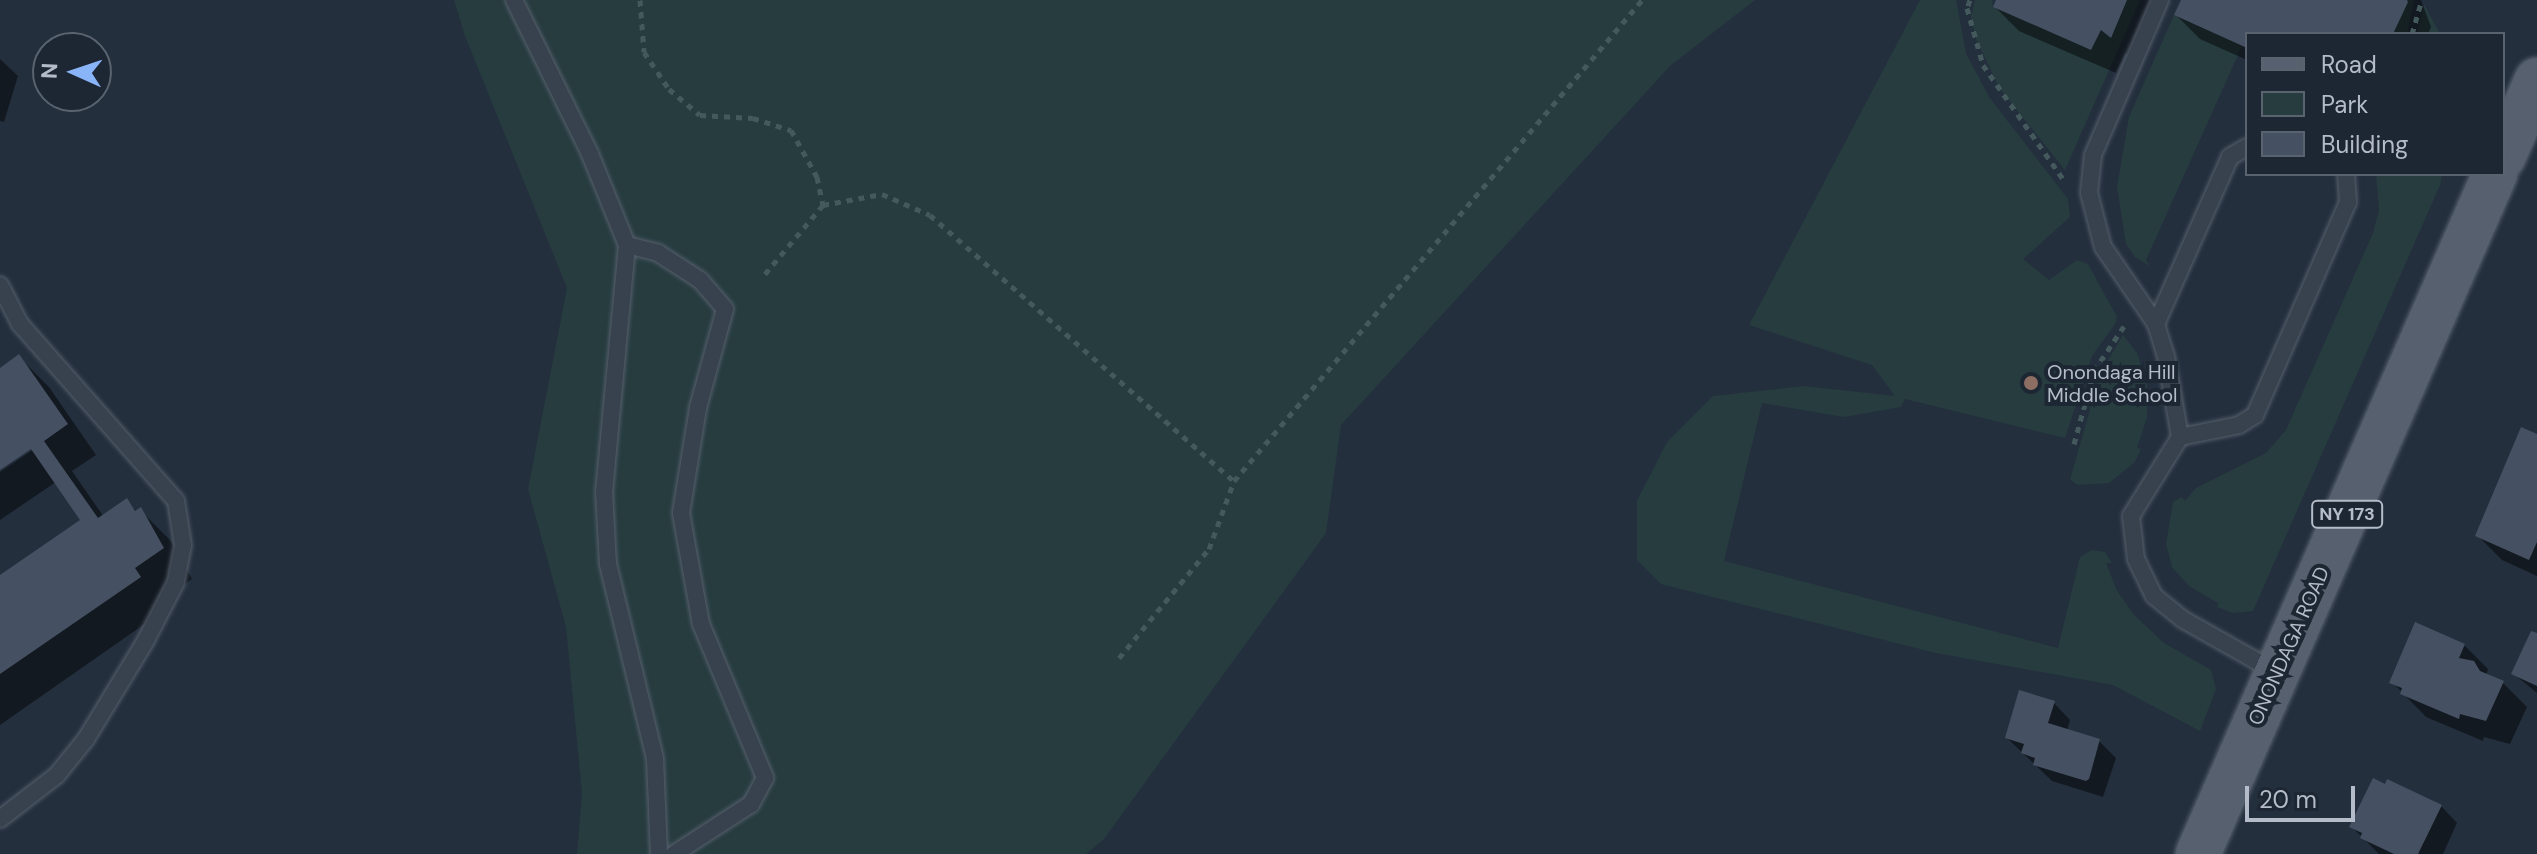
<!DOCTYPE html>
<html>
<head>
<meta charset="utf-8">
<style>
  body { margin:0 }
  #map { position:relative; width:2537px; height:854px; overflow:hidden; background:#242f3e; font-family:"DM Sans",sans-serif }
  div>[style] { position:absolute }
  .green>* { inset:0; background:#263c3f }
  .shadow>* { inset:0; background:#0007 }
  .building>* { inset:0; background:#455162 }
  .path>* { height:5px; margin-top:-2.5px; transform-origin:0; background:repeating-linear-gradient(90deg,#44595c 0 6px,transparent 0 12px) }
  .roads { filter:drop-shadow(0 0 2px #565f6c) drop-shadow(0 0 2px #565f6c) }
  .service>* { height:16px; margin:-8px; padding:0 8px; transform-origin:8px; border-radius:8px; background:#38414e }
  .primary>* { height:44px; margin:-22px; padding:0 22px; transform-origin:22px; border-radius:22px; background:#56606e }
  .dots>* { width:22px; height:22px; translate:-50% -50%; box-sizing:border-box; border:4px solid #1d2633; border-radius:50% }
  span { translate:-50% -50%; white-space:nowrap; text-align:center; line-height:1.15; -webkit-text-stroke:8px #1d2633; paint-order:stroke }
  .shield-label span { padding:2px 6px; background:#1d2633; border:2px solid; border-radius:6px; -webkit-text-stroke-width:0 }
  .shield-label { font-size:18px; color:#b4bcc9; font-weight:700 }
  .poi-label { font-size:20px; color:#b4bcc9 }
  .left { translate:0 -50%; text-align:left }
  .street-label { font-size:20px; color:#b4bcc9 }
  .legend { position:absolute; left:2245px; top:32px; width:260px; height:144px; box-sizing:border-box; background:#1d2633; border:2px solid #59626f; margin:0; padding:10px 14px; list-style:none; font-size:24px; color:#b4bcc9 }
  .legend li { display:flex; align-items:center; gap:16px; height:40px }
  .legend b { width:40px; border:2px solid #59626f }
  .north { position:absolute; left:32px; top:32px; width:80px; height:80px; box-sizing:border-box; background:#1d2633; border:2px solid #59626f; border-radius:50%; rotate:273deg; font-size:22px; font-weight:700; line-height:32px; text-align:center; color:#b4bcc9 }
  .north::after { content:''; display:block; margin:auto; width:28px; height:36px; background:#8ab4f8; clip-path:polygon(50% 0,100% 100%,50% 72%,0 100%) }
  .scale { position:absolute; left:2245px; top:786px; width:110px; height:36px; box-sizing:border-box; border:4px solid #b4bcc9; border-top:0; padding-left:10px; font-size:24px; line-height:28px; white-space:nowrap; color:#b4bcc9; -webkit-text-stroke:6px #1d2633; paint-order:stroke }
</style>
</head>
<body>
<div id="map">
  <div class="green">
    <i style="clip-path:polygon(454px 0,1755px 0,1670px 66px,1341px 425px,1326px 533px,1104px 839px,1086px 854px,577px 854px,582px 793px,566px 627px,528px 489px,567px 288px,465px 36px)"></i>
    <i style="clip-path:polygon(1920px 0,1956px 0,1966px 53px,1989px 97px,2068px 199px,2070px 217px,2023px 259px,2049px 280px,2077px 260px,2088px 264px,2117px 317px,2115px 324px,2092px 356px,2065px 438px,1905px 399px,1901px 407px,1844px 417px,1762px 403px,1724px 561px,2058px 648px,2080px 557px,2092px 550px,2105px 552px,2112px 563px,2106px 563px,2117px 591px,2135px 616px,2164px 643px,2211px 670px,2216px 689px,2200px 731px,2113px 685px,1936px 653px,1661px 584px,1637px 560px,1637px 501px,1667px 442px,1713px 396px,1804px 386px,1895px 396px,1872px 365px,1749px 325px)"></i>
    <i style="clip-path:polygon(1975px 0,1992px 0,1993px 7px,2091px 50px,2101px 30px,2110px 37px,2127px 0,2140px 0,2065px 170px,2000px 89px,1976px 39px,1971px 17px)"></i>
    <i style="clip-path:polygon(2407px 0,2414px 0,2407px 34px,2393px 34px)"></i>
    <i style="clip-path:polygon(2424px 4px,2440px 34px,2417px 34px)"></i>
    <i style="clip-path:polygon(2174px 15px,2242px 46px,2146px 260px,2150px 266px,2135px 257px,2126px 244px,2117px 187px,2129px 117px)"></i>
    <i style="clip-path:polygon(2376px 174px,2442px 174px,2440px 185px,2253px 611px,2233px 613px,2217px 607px,2218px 603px,2189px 586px,2172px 567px,2166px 544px,2173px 502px,2182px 497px,2185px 501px,2196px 488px,2266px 453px,2286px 430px,2373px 233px,2379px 210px)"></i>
    <i style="clip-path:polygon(2123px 335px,2137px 353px,2147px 385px,2147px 417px,2137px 448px,2141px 449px,2135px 462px,2109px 483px,2078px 485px,2070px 480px,2100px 374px)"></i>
  </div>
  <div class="shadow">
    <i style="clip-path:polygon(1998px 0,2161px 0,2135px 60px,2125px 53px,2116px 73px,2019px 31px,1995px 7px)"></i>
    <i style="clip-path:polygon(2183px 0,2421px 0,2431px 27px,2428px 34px,2247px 34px,2247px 60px,2200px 39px,2176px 15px)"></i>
    <i style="clip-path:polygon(0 59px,18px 76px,4px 122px,0 121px)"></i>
    <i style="clip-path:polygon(19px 357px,49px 387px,96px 455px,72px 471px,104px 517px,126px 501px,137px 512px,140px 510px,170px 540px,192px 579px,164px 599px,169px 607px,0 725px,0 577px,83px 520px,56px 482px,0 520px,0 472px,40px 445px,38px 441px,0 468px,0 369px)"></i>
    <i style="clip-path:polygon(2537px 436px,2537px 576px,2502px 560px,2478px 536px)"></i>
    <i style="clip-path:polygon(2537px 635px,2537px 693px,2514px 674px)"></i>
    <i style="clip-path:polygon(2464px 645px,2488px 669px,2486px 676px,2503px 683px,2527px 707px,2510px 744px,2484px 737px,2483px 741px,2426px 717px,2392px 682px)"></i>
    <i style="clip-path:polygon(2054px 703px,2070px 720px,2067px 731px,2099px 741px,2116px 758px,2103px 797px,2052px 781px,2007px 738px)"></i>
    <i style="clip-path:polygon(2441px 806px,2457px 823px,2443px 854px,2379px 854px,2351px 826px)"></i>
  </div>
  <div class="building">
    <i style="clip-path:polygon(1996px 0,2127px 0,2111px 38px,2101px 30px,2091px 50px,1993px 7px)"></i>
    <i style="clip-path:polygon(2181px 0,2407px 0,2408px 2px,2393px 34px,2247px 34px,2247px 48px,2174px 15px)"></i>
    <i style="clip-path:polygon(19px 354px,68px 424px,44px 441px,98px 518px,127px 498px,135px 511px,141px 507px,164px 548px,135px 568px,141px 577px,0 674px,0 575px,80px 520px,31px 449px,0 470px,0 368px)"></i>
    <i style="clip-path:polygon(2521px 427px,2537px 434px,2537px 542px,2529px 560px,2475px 536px)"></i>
    <i style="clip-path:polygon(2415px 622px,2465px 644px,2459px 658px,2474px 661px,2480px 671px,2504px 681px,2486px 721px,2460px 714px,2459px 719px,2400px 694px,2402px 688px,2389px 683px)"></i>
    <i style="clip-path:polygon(2531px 631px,2537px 633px,2537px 686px,2511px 674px)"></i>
    <i style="clip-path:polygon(2019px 690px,2055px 701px,2048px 723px,2100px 739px,2089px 779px,2086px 781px,2033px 765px,2035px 758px,2021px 753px,2024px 744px,2005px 738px)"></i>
    <i style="clip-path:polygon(2373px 778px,2385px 784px,2387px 779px,2442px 805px,2418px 854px,2394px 854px,2360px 838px,2362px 833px,2349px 827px)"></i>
  </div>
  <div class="path">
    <i style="left:640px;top:0;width:52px;rotate:85.6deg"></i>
    <i style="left:644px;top:52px;width:45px;rotate:56deg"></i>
    <i style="left:669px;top:89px;width:40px;rotate:40deg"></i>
    <i style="left:700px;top:115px;width:53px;rotate:3.2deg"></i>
    <i style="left:753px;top:118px;width:40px;rotate:18deg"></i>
    <i style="left:791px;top:130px;width:54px;rotate:61deg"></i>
    <i style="left:817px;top:177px;width:29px;rotate:78deg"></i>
    <i style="left:823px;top:205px;width:92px;rotate:130.1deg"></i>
    <i style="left:1970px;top:0;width:9px;rotate:111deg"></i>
    <i style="left:1967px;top:8px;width:59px;rotate:74.3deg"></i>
    <i style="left:1983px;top:65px;width:139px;rotate:54.9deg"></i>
    <i style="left:2412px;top:34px;width:35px;rotate:-74deg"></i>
    <i style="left:823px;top:205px;width:60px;rotate:-10.6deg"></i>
    <i style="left:882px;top:194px;width:52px;rotate:23.6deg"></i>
    <i style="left:930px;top:215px;width:404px;rotate:41.2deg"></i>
    <i style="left:1234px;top:481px;width:631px;rotate:-49.69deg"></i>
    <i style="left:2074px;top:444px;width:76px;rotate:-74.7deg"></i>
    <i style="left:2094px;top:371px;width:54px;rotate:-56.3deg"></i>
    <i style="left:1119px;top:658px;width:141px;rotate:-50.5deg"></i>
    <i style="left:1209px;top:549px;width:72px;rotate:-69.8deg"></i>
  </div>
  <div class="roads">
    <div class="service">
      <i style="left:514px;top:0;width:172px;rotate:63.7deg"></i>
      <i style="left:590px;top:154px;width:98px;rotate:67.9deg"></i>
      <i style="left:627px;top:245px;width:247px;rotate:95.3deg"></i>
      <i style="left:604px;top:491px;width:73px;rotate:86.9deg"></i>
      <i style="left:608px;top:564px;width:201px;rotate:76.4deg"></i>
      <i style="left:655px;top:759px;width:95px;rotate:87.6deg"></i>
      <i style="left:2247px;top:147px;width:20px;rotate:150deg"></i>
      <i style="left:2230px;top:157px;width:183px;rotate:113.9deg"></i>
      <i style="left:2156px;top:324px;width:34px;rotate:73deg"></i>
      <i style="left:2166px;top:356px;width:82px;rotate:80.2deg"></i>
      <i style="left:2180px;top:437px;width:93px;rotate:121.8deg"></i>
      <i style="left:2131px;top:516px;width:43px;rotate:83.4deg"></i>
      <i style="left:2136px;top:559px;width:41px;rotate:64.1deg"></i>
      <i style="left:2154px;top:596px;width:36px;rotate:39deg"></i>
      <i style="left:2182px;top:619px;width:108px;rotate:29.4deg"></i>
      <i style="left:627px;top:245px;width:32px;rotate:14deg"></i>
      <i style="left:658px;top:253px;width:50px;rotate:32.7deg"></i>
      <i style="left:700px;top:280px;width:38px;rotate:49deg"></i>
      <i style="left:725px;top:309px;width:103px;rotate:105.3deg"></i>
      <i style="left:698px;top:408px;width:106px;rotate:99.2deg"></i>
      <i style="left:681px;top:513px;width:113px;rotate:79.8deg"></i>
      <i style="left:701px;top:624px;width:167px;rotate:67.4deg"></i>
      <i style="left:765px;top:778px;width:30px;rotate:118deg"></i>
      <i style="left:751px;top:804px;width:92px;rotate:147deg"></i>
      <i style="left:0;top:285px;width:44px;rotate:62.9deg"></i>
      <i style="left:20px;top:324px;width:236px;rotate:48.6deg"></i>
      <i style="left:176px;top:501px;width:45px;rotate:81deg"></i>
      <i style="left:183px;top:545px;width:38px;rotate:101deg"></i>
      <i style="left:176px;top:582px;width:68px;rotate:117.3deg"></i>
      <i style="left:145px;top:642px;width:114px;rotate:121.3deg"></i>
      <i style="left:86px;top:739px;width:46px;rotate:128.9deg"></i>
      <i style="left:57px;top:775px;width:72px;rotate:142.3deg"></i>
      <i style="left:2156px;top:324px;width:93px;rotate:-124.5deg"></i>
      <i style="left:2103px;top:247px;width:56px;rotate:-104.5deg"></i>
      <i style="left:2089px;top:193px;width:38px;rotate:-84deg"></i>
      <i style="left:2093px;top:155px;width:169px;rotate:-66.6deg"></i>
      <i style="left:2180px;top:437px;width:60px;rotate:-11.5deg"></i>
      <i style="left:2239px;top:425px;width:19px;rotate:-32deg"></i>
      <i style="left:2255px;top:415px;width:232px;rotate:-66.4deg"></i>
      <i style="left:2348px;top:202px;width:28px;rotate:-94deg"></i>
    </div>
    <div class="primary">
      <i style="left:2503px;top:157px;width:84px;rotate:-66.2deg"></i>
      <i style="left:2198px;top:854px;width:742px;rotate:-66.41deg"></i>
    </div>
  </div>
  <div class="dots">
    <i style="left:2031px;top:383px;background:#8d6e63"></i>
  </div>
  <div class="shield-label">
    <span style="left:2347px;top:514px">NY 173</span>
  </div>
  <div class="poi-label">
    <span class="left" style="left:2047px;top:384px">Onondaga Hill<br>Middle School</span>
  </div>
  <div class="street-label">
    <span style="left:2289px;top:646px;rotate:-66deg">ONONDAGA ROAD</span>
  </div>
  <ul class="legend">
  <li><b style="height:10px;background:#56606e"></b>Road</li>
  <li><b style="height:22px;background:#263c3f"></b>Park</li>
  <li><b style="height:22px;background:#455162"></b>Building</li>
  </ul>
  <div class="north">N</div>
  <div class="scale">20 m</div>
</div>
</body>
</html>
